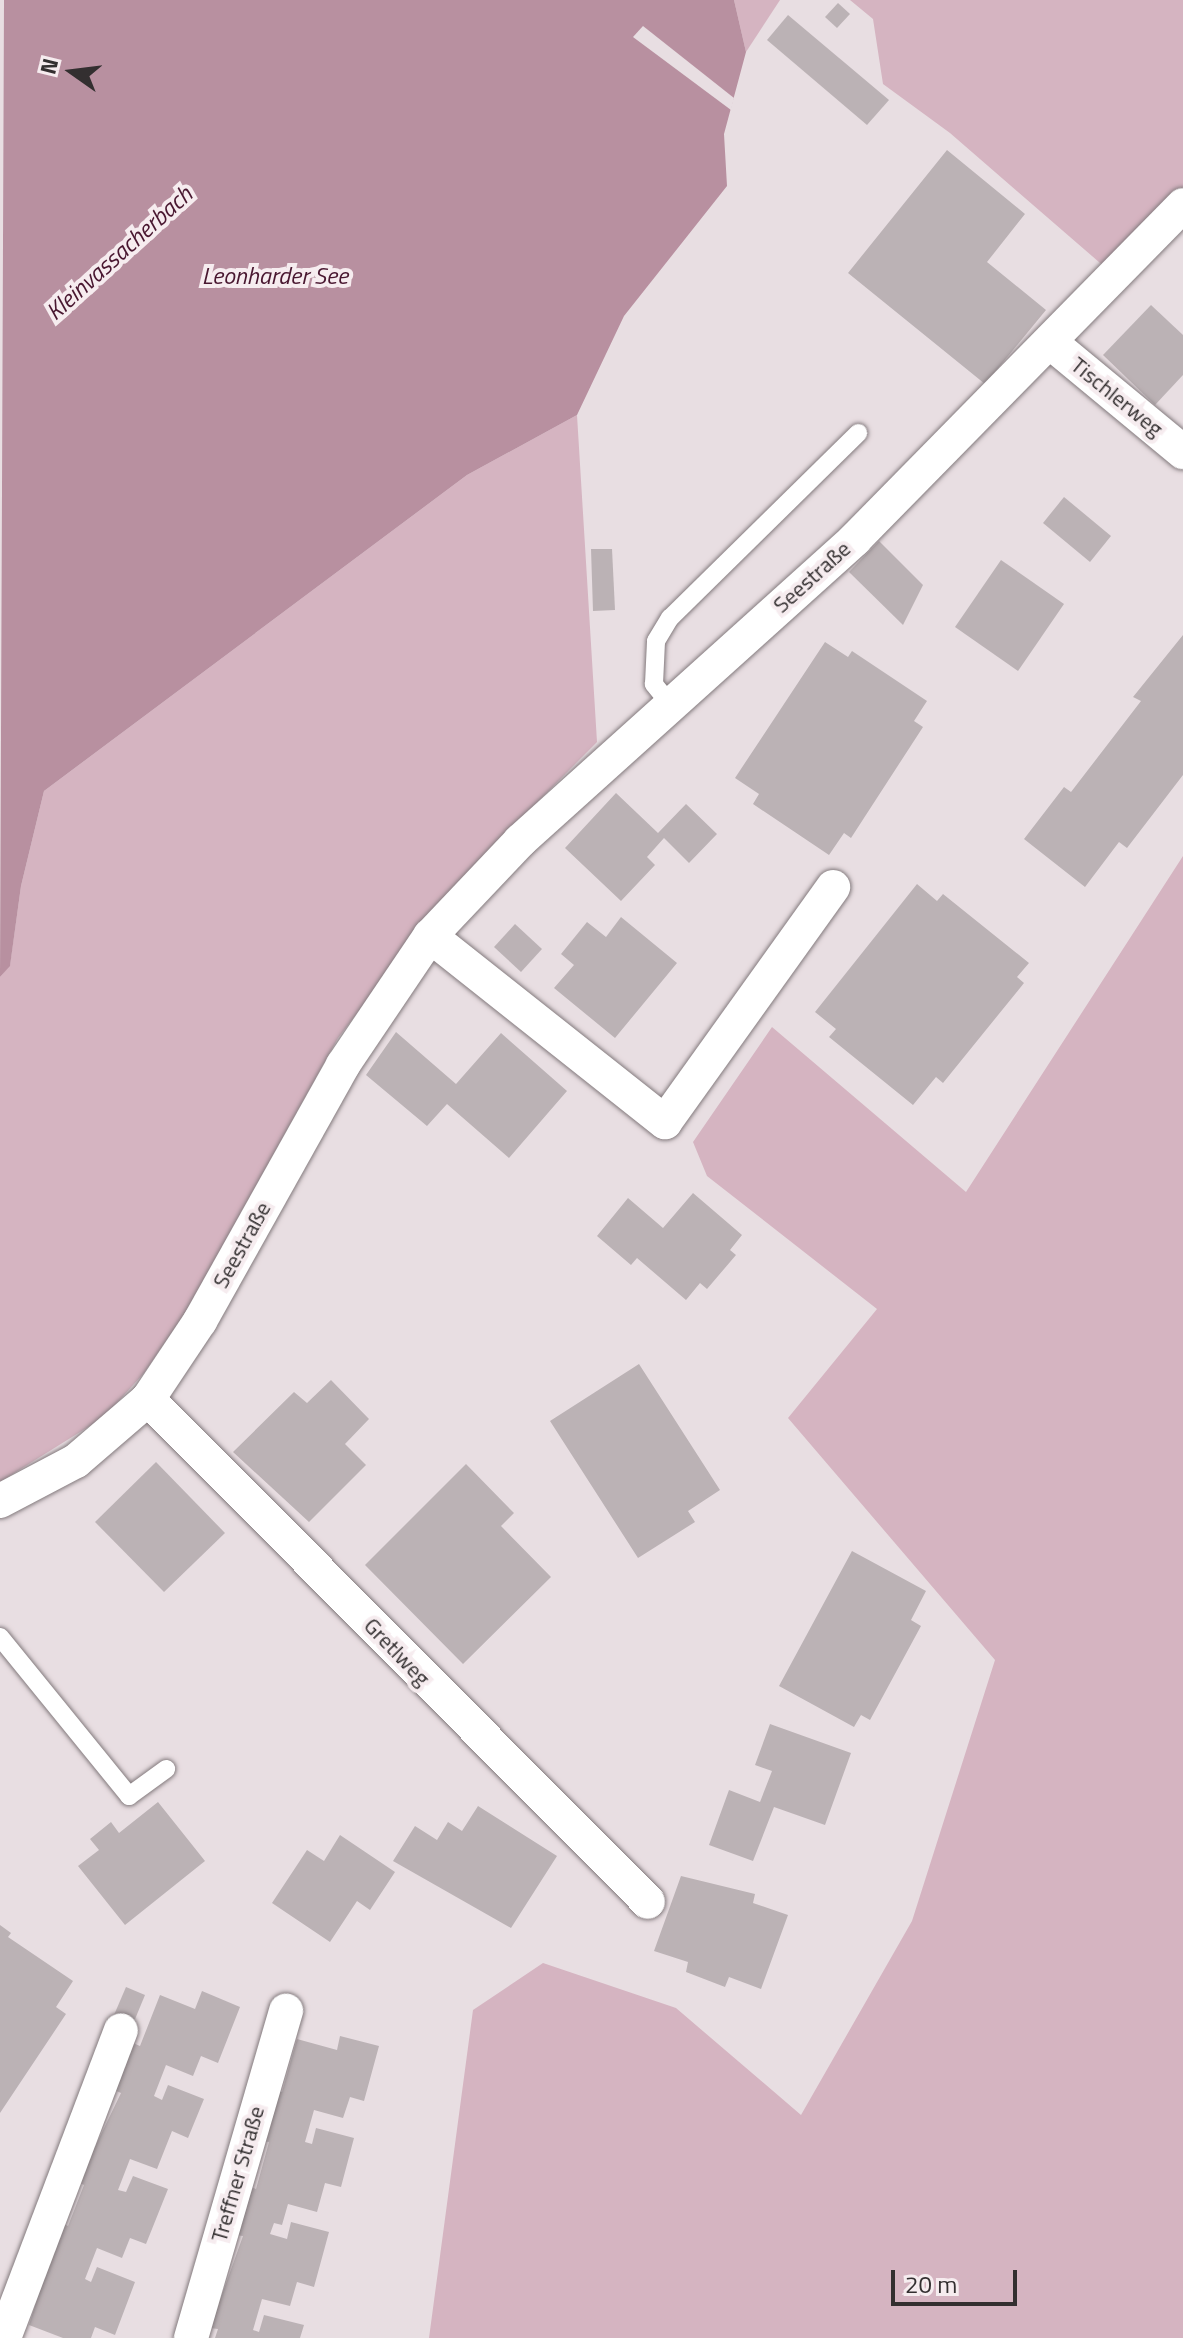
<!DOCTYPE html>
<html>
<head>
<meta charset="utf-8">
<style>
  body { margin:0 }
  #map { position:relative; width:1183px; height:2338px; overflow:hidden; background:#e8dee2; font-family:"Titillium Web",sans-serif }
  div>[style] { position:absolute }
  .green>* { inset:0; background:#d5b4c1 }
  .water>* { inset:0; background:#b890a0 }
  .pier>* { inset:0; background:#e8dee2 }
  .building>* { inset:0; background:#bbb2b5 }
  .roads { filter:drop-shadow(0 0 2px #837a7d) drop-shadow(0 0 2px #837a7d) }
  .service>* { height:18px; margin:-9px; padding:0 9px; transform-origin:9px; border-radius:9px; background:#fff }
  .minor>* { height:34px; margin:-17px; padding:0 17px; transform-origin:17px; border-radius:17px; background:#fff }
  span { translate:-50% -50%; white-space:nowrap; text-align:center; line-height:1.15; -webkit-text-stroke:8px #f6ecef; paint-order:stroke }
  .street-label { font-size:22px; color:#332f30 }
  .water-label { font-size:24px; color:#491730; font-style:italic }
  .north { position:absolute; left:32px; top:32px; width:80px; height:80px; -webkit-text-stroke:6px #f6ecef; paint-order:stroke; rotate:284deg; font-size:22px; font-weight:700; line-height:32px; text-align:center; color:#332f30 }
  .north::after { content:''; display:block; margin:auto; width:28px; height:36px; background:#332f30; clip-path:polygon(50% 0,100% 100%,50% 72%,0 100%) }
  .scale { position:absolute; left:891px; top:2270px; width:126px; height:36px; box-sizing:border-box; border:4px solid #332f30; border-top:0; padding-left:10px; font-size:24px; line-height:28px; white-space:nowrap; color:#332f30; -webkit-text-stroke:6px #f6ecef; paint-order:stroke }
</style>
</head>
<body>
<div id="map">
  <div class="green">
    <i style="clip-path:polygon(734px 0,780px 0,746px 52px)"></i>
    <i style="clip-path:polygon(850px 0,1183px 0,1183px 188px,1107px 269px,950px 133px,883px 84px,873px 19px)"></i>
    <i style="clip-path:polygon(577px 415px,597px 742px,458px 882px,338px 1038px,185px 1313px,144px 1373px,104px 1417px,0 1482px,0 977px,10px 965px,21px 886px,44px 791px,467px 475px)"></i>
    <i style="clip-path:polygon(1183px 856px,1183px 2338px,429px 2338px,473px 2010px,543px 1963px,676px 2008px,801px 2115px,912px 1921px,995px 1660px,788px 1418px,877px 1309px,707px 1176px,693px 1142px,772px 1027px,966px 1192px)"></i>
  </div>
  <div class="water">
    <i style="clip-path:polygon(4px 0,734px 0,746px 52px,724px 134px,727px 186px,624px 316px,577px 415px,467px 475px,44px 791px,21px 886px,10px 966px,0 977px)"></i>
  </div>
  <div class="pier">
    <i style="clip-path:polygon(643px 26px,734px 98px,731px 110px,633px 37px)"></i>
  </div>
  <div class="building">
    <i style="clip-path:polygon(838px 3px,850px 14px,837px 28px,825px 17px)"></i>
    <i style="clip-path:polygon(788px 15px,889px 100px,867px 125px,767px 40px)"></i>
    <i style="clip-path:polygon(947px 150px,1025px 214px,987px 262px,1046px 310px,985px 384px,848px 273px)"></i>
    <i style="clip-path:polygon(1151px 305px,1183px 335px,1183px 375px,1155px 405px,1103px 355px)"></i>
    <i style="clip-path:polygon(1064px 497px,1111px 536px,1090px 562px,1043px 523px)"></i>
    <i style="clip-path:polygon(879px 541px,923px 585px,903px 625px,849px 572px)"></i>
    <i style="clip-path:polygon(591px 549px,612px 549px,615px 610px,593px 611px)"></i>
    <i style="clip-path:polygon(1001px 560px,1064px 604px,1018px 671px,955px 627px)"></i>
    <i style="clip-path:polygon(1183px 635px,1183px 775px,1127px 848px,1119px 842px,1085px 887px,1024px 839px,1064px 787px,1071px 792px,1141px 701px,1133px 697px)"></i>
    <i style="clip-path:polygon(825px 642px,848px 657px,852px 651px,927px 701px,914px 721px,923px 727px,851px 838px,844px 833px,829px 855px,753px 804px,759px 794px,735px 778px)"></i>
    <i style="clip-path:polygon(616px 793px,658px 833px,686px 804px,717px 834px,689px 863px,664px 838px,647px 857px,655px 865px,621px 901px,565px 848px)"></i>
    <i style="clip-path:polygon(917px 884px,937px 901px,943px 894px,1029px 963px,1017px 977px,1024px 983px,943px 1083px,936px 1077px,913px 1105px,829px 1037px,836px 1029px,815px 1012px)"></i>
    <i style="clip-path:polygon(621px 917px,677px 963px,615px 1038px,554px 988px,574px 965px,561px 954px,587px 922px,606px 937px)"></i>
    <i style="clip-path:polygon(515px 924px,542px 949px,521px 972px,494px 947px)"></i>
    <i style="clip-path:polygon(396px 1032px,456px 1084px,501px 1033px,567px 1091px,509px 1158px,447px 1104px,427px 1126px,366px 1075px)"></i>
    <i style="clip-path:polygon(693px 1193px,742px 1235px,730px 1250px,736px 1255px,707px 1289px,700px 1283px,686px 1300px,637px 1258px,631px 1265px,597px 1236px,628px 1198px,663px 1228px)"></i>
    <i style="clip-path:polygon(639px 1364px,720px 1490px,688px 1511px,695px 1522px,638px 1558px,550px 1421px)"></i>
    <i style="clip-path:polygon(331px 1380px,369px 1419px,345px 1444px,366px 1465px,309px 1522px,233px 1452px,294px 1392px,307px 1403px)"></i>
    <i style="clip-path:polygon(156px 1462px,225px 1533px,164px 1592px,95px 1522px)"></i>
    <i style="clip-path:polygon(466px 1464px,514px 1513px,501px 1526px,551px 1577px,463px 1664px,365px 1565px)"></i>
    <i style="clip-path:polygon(852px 1551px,926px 1591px,911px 1620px,921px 1626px,870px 1720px,861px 1715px,854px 1727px,779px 1686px)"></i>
    <i style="clip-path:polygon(770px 1724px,851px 1753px,825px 1825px,774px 1807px,753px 1861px,709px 1845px,729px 1790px,760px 1802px,772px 1771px,755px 1765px)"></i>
    <i style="clip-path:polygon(158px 1802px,205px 1861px,125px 1925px,78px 1866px,99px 1850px,90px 1839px,111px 1822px,119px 1833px)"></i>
    <i style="clip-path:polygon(478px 1806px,557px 1856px,511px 1928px,393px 1861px,415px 1826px,437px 1840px,448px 1822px,462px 1831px)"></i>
    <i style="clip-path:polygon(340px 1835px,395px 1872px,370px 1910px,357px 1901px,330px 1942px,272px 1903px,307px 1850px,324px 1861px)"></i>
    <i style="clip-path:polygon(681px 1876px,755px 1894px,753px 1903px,788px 1915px,761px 1989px,729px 1977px,725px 1987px,686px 1972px,688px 1962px,654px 1951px)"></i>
    <i style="clip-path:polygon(0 1925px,11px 1933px,8px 1937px,73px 1981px,56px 2007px,66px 2014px,0 2113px)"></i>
    <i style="clip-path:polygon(126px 1987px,145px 1995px,133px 2024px,114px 2015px)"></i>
    <i style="clip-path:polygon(202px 1991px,240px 2007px,218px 2063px,201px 2056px,193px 2076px,166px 2065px,154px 2096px,162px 2100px,168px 2085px,204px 2099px,188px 2138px,172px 2131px,157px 2169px,130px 2159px,118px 2190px,126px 2192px,133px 2176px,168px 2189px,146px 2244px,130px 2238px,122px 2258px,97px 2248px,85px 2279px,91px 2282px,97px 2267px,135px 2282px,115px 2335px,95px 2327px,91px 2338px,63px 2338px,29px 2325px,61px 2223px,68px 2226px,84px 2185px,78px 2182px,121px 2093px,114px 2090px,133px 2043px,140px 2046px,160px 1995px,195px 2009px)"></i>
    <i style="clip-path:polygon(340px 2036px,379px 2046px,364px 2101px,350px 2097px,343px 2118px,314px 2110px,305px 2142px,312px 2144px,316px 2128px,354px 2138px,341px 2187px,325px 2183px,317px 2212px,288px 2204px,282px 2225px,274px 2223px,270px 2234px,287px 2239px,291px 2222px,329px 2232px,314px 2287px,297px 2282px,290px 2306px,262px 2299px,253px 2330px,259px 2332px,264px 2315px,304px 2325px,300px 2338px,215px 2338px,218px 2329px,210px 2328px,243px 2236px,235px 2235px,249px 2186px,256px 2189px,269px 2142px,262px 2141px,276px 2090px,282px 2092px,297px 2039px,337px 2050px)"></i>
  </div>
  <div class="roads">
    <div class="service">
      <i style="left:670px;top:704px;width:26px;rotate:-129deg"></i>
      <i style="left:654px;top:684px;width:43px;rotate:-87.3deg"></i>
      <i style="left:656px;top:641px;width:27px;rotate:-59deg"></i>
      <i style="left:670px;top:618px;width:264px;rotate:-44.5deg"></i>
      <i style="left:0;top:1637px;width:205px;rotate:50.9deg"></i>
      <i style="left:129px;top:1796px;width:46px;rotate:-36.1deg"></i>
    </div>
    <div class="minor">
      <i style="left:1050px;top:342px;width:173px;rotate:39.6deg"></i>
      <i style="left:430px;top:936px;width:300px;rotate:38.4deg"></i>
      <i style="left:665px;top:1122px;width:289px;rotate:-54.4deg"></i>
      <i style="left:148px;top:1399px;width:709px;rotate:45.17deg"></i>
      <i style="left:0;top:1501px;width:86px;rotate:-27.8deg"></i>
      <i style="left:76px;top:1461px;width:95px;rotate:-40.7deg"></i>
      <i style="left:148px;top:1399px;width:94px;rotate:-56.3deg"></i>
      <i style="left:200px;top:1321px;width:293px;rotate:-60.8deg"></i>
      <i style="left:343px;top:1065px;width:156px;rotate:-56deg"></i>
      <i style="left:430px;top:936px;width:131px;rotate:-46.5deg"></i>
      <i style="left:520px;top:841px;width:451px;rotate:-42deg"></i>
      <i style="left:855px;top:539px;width:468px;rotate:-45.5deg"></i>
      <i style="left:4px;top:2338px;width:329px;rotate:-69.2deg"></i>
      <i style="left:191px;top:2338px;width:341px;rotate:-73.8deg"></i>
    </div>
  </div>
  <div class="street-label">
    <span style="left:1117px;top:397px;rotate:39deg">Tischlerweg</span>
    <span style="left:812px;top:577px;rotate:-42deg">Seestraße</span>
    <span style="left:242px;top:1245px;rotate:-61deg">Seestraße</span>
    <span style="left:397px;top:1652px;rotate:46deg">Gretlweg</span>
    <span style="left:238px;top:2174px;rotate:-74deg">Treffner Straße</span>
  </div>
  <div class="water-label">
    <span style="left:119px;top:253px;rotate:-42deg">Kleinvassacherbach</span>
    <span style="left:275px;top:276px">Leonharder See</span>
  </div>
  <div class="north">N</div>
  <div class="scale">20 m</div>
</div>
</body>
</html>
